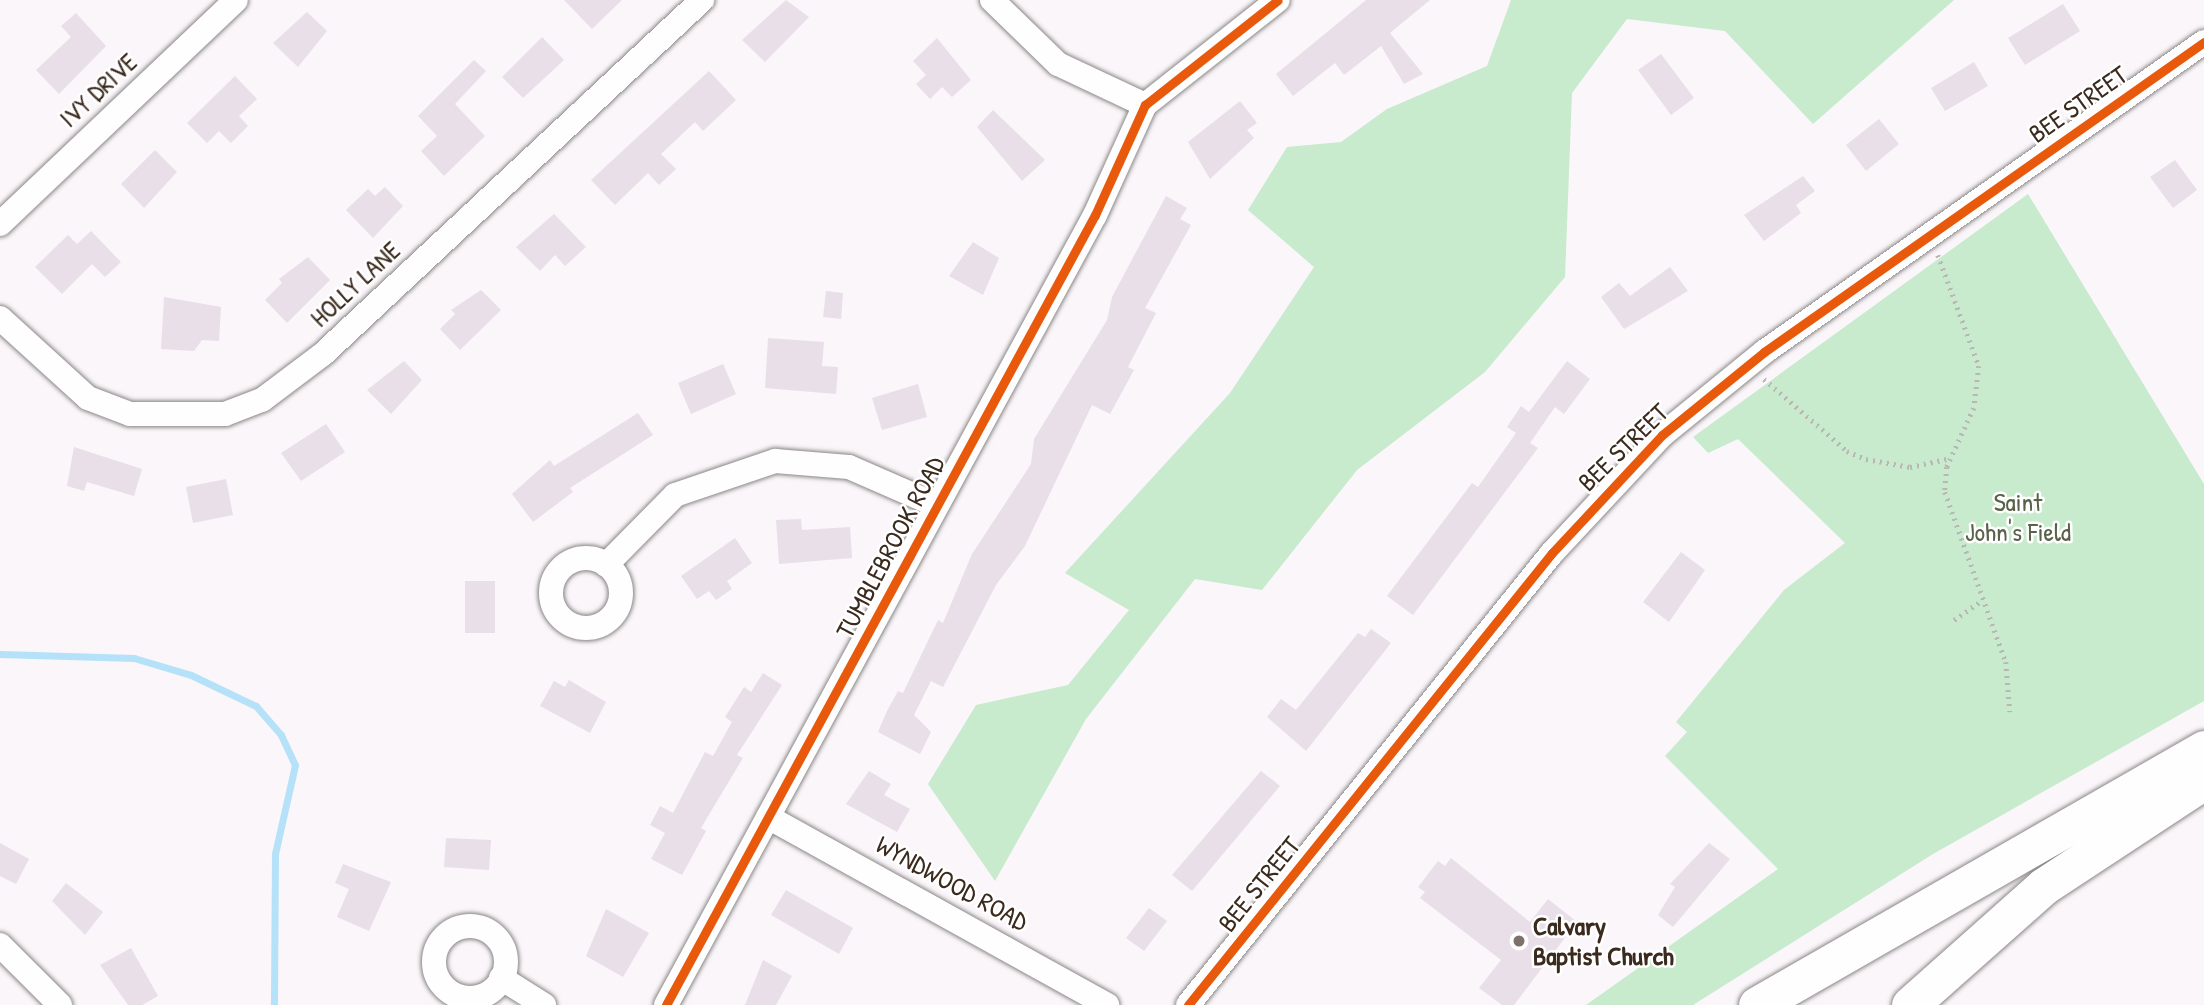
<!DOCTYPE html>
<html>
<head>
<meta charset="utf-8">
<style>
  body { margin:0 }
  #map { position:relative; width:2204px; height:1005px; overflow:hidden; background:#faf6fa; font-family:"Patrick Hand",sans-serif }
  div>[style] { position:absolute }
  .green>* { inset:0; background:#c8eacd }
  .stream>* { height:7px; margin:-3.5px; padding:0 3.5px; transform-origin:3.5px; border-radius:3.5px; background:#b5e2f9 }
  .building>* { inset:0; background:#e9dfe8 }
  .path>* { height:4.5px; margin-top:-2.25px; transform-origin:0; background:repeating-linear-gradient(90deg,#b9b6b5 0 2px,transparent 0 7px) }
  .roads { filter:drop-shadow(0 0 2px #8c8786) drop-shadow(0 0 2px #8c8786) }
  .minor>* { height:24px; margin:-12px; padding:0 12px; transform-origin:12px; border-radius:12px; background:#fefefe }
  .minor>.ring { margin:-12px; padding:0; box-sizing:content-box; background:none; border:24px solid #fefefe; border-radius:50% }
  .highway>* { height:37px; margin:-18.5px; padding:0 18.5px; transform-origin:18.5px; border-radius:18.5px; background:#fefefe }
  .cycleway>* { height:9px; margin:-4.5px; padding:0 4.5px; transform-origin:4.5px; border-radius:4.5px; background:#e8590c }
  .dots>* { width:19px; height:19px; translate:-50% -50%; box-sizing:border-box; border:4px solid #fff; border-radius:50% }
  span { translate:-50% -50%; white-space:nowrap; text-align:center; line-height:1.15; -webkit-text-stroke:5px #fff; paint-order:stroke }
  .street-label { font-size:26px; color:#3b2a1e }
  .park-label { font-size:26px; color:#596148 }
  .poi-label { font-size:26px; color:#3b2a1e; font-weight:700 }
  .left { translate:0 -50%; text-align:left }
</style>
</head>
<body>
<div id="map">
  <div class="green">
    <i style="clip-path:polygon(1511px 0,1954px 0,1813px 124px,1725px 31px,1627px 19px,1572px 93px,1565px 277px,1485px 372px,1357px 470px,1262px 590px,1195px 579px,1086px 719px,995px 881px,928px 784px,976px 705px,1068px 685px,1129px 610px,1065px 573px,1230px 393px,1314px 267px,1248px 210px,1287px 147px,1341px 142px,1387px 109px,1487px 66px)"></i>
    <i style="clip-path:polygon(2028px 194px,2204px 484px,2204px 701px,1933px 854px,1693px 1005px,1586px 1005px,1778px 869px,1665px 756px,1687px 732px,1676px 722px,1784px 590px,1845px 543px,1738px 439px,1708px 453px,1693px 437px)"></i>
  </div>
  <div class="stream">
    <i style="left:0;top:654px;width:134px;rotate:1.7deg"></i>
    <i style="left:134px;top:658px;width:59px;rotate:16.6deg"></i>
    <i style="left:191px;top:675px;width:72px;rotate:25.5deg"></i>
    <i style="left:256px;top:706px;width:38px;rotate:49deg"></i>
    <i style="left:281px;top:735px;width:33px;rotate:65deg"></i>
    <i style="left:295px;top:765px;width:91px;rotate:102.7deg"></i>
    <i style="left:275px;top:854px;width:151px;rotate:90.4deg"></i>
  </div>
  <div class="building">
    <i style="clip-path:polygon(564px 0,622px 0,592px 29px)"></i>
    <i style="clip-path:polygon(786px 0,809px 17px,765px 62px,742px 40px)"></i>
    <i style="clip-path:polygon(1366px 0,1430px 0,1390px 33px,1423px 74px,1404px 84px,1381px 46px,1344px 75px,1335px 63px,1293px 96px,1276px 74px)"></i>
    <i style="clip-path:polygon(2063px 4px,2080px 31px,2025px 65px,2008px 38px)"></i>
    <i style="clip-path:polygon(307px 12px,327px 31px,298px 67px,273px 43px)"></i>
    <i style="clip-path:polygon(76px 13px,106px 46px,59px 94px,36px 70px,71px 37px,61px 26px)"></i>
    <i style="clip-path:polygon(542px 37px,564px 60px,523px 98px,502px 77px)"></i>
    <i style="clip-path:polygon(937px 38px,971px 80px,952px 97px,942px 87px,930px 99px,916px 84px,926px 75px,913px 61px)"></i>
    <i style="clip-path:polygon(1661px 54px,1694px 98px,1671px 115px,1638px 70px)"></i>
    <i style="clip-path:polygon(474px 60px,486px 71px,455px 104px,485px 136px,444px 176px,421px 151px,437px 136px,418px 116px)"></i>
    <i style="clip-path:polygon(1974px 62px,1988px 86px,1945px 111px,1931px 88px)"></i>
    <i style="clip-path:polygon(709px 71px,736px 100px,703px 131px,695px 122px,661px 154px,676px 169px,659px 185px,648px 173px,615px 205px,591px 180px)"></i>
    <i style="clip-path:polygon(235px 76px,257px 99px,239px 116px,248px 126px,231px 143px,219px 131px,207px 143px,187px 123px)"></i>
    <i style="clip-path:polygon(1240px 101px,1257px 123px,1247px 130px,1254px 138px,1210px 179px,1188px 142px)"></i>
    <i style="clip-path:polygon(993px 110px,1045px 160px,1022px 181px,977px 127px)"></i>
    <i style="clip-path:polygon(1879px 119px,1899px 144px,1866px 171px,1846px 145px)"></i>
    <i style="clip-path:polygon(155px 150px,177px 172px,144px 208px,121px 184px)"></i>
    <i style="clip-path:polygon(2175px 160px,2197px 190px,2173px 208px,2150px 177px)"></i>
    <i style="clip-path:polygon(1803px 176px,1815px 191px,1796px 205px,1801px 213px,1764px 241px,1744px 215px)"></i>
    <i style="clip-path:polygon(385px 187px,403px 206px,373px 238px,346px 210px,368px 189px,375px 196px)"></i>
    <i style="clip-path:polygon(1166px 196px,1187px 208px,1180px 219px,1191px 225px,1145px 308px,1156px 313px,1128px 367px,1134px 370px,1110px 414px,1092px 405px,1025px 546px,996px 585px,943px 687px,931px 681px,914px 715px,931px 732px,920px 754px,878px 732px,887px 711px,898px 691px,903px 693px,938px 620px,943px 623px,972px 554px,1031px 464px,1034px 439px,1107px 320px,1112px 297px)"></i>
    <i style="clip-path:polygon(554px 214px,586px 247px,565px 266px,555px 255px,540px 271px,516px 247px)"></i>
    <i style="clip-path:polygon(91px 231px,121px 262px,105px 277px,92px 264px,62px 294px,35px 267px,68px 235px,77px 244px)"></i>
    <i style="clip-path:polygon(973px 242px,999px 258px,983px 295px,949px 276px)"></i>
    <i style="clip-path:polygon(308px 257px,330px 280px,287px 323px,265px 300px,282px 283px,279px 279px)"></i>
    <i style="clip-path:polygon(1670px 267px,1688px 291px,1624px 329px,1601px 297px,1619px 283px,1630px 296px)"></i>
    <i style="clip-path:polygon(481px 290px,501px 310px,460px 350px,440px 329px,455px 314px,451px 310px)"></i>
    <i style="clip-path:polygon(826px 291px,843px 293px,841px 319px,823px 317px)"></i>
    <i style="clip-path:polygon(164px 297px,221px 307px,219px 341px,202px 340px,194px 351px,161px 349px)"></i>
    <i style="clip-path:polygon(768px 338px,824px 342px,822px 366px,838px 367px,836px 394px,765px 388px)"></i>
    <i style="clip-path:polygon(404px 361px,422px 380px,391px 414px,367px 390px)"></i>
    <i style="clip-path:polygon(1567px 361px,1590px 379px,1564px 414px,1555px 407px,1530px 443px,1538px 448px,1413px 615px,1387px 596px,1472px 483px,1478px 487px,1516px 433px,1507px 427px,1521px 406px,1529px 412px)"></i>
    <i style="clip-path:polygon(723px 364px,736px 394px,691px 414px,678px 383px)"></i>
    <i style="clip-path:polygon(918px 384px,927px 417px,882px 430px,872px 398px)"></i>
    <i style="clip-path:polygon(638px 413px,653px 435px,570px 488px,573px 492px,533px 522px,512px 494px,550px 460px,554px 466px)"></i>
    <i style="clip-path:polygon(326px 424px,345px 452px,301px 481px,281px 453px)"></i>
    <i style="clip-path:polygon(74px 447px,142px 469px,134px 496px,87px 482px,84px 491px,67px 486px)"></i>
    <i style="clip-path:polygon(226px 479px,233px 515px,193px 523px,186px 487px)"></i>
    <i style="clip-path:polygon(801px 519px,802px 530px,850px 527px,852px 558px,779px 564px,776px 520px)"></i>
    <i style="clip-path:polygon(735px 538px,752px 563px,727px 581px,732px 589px,716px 600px,709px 591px,697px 599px,681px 576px)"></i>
    <i style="clip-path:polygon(1681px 552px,1705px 570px,1669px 622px,1643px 602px)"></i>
    <i style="clip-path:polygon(465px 581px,495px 581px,495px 633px,465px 633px)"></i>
    <i style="clip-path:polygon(1371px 629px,1391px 643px,1306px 751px,1267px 717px,1281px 699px,1296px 710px,1358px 633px,1365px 637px)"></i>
    <i style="clip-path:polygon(763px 673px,782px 685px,737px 755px,743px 758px,701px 828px,706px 831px,682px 875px,651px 859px,665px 833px,650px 825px,660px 806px,673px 813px,705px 752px,713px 756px,732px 722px,725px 717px,744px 687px,751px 692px)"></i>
    <i style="clip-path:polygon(569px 680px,606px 702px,590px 733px,540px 706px,554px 681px,565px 687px)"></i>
    <i style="clip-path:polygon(869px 771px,891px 784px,884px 795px,910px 809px,897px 832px,846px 804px)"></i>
    <i style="clip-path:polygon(1261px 771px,1280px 786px,1192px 891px,1172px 875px)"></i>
    <i style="clip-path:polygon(446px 838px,491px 840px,489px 870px,444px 867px)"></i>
    <i style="clip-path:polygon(0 843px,29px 859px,16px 884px,0 876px)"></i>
    <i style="clip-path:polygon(1709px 843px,1730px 859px,1673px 927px,1658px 915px,1675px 887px,1670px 884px)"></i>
    <i style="clip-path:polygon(1451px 858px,1530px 922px,1548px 899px,1577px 922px,1514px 1005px,1502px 1005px,1479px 988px,1501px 960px,1420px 898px,1425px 892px,1418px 887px,1438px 861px,1445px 866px)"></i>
    <i style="clip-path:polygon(343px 864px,391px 882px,369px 931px,337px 917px,349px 889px,335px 883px)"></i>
    <i style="clip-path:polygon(66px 883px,103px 912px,85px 935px,52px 901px)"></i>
    <i style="clip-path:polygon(786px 890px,853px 928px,839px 954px,771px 915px)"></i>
    <i style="clip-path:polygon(1149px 908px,1167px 921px,1144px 951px,1126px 938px)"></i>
    <i style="clip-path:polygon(606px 909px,649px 933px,623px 977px,586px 956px)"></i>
    <i style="clip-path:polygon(131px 948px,158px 996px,142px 1005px,128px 1005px,100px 965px)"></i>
    <i style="clip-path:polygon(763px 960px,792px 976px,776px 1005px,745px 1005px)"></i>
  </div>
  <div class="path">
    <i style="left:1938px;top:255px;width:118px;rotate:69.7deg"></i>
    <i style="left:1979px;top:366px;width:42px;rotate:96.8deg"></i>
    <i style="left:1974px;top:408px;width:65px;rotate:114.6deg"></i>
    <i style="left:1947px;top:467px;width:25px;rotate:95deg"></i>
    <i style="left:1945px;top:492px;width:181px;rotate:70.3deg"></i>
    <i style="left:2006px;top:662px;width:50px;rotate:85.4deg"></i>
    <i style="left:1764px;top:379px;width:110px;rotate:40.9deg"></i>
    <i style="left:1847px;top:451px;width:21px;rotate:23deg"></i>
    <i style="left:1866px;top:459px;width:45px;rotate:10.3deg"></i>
    <i style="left:1910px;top:467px;width:42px;rotate:-12.4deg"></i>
    <i style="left:1954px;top:620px;width:35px;rotate:-35deg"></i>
  </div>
  <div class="roads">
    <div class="minor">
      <i style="left:992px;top:0;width:92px;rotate:44.1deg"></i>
      <i style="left:1058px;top:64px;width:96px;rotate:25.2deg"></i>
      <i style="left:0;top:224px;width:325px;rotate:-43.5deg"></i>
      <i style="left:0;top:318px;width:119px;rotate:42.3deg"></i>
      <i style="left:88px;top:398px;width:45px;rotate:20.9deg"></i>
      <i style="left:130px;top:414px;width:95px"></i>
      <i style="left:225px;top:414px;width:40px;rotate:-21deg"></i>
      <i style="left:262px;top:400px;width:76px;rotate:-37deg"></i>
      <i style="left:323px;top:354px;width:519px;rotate:-43.05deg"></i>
      <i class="ring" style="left:551px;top:558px;width:46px;height:46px"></i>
      <i style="left:606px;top:565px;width:98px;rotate:-45.4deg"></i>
      <i style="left:675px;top:495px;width:106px;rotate:-18.8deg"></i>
      <i style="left:775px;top:461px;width:74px;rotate:4.6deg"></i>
      <i style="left:849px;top:467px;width:95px;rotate:23.6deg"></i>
      <i style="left:768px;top:817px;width:388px;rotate:29deg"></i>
      <i class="ring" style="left:434px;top:926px;width:48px;height:48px"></i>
      <i style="left:0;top:945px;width:85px;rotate:45deg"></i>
      <i style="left:501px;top:978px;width:51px;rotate:32.1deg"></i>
      <i style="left:666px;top:1005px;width:899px;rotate:-61.5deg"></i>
      <i style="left:1095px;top:215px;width:121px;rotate:-65.6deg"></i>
      <i style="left:1145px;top:105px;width:169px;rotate:-38.3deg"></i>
      <i style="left:1188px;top:1005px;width:580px;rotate:-51.16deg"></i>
      <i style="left:1552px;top:553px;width:161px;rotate:-47deg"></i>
      <i style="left:1662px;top:435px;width:132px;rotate:-39.1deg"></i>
      <i style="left:1764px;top:352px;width:538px;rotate:-35.17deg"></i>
    </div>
    <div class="highway">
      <i style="left:1757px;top:1005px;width:515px;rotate:-29.8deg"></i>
      <i style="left:1910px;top:1005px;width:179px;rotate:-41.6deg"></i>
      <i style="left:2044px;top:886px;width:191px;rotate:-33.3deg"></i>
    </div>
  </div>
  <div class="cycleway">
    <i style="left:666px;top:1005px;width:899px;rotate:-61.5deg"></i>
    <i style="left:1095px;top:215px;width:121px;rotate:-65.6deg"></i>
    <i style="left:1145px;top:105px;width:169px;rotate:-38.3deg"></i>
    <i style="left:1188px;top:1005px;width:580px;rotate:-51.16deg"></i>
    <i style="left:1552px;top:553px;width:161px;rotate:-47deg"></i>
    <i style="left:1662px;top:435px;width:132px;rotate:-39.1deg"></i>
    <i style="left:1764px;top:352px;width:538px;rotate:-35.17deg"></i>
  </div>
  <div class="dots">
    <i style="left:1519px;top:941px;background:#7e716b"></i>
  </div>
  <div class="street-label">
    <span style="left:98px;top:90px;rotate:-43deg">IVY DRIVE</span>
    <span style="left:2078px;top:104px;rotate:-35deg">BEE STREET</span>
    <span style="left:355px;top:284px;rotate:-43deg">HOLLY LANE</span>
    <span style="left:1623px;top:447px;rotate:-44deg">BEE STREET</span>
    <span style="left:890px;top:547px;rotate:-62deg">TUMBLEBROOK ROAD</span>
    <span style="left:952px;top:883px;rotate:29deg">WYNDWOOD ROAD</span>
    <span style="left:1259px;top:884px;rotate:-51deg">BEE STREET</span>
  </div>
  <div class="park-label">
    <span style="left:2018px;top:517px">Saint<br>John's Field</span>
  </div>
  <div class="poi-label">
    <span class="left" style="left:1533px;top:941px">Calvary<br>Baptist Church</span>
  </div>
</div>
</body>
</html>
